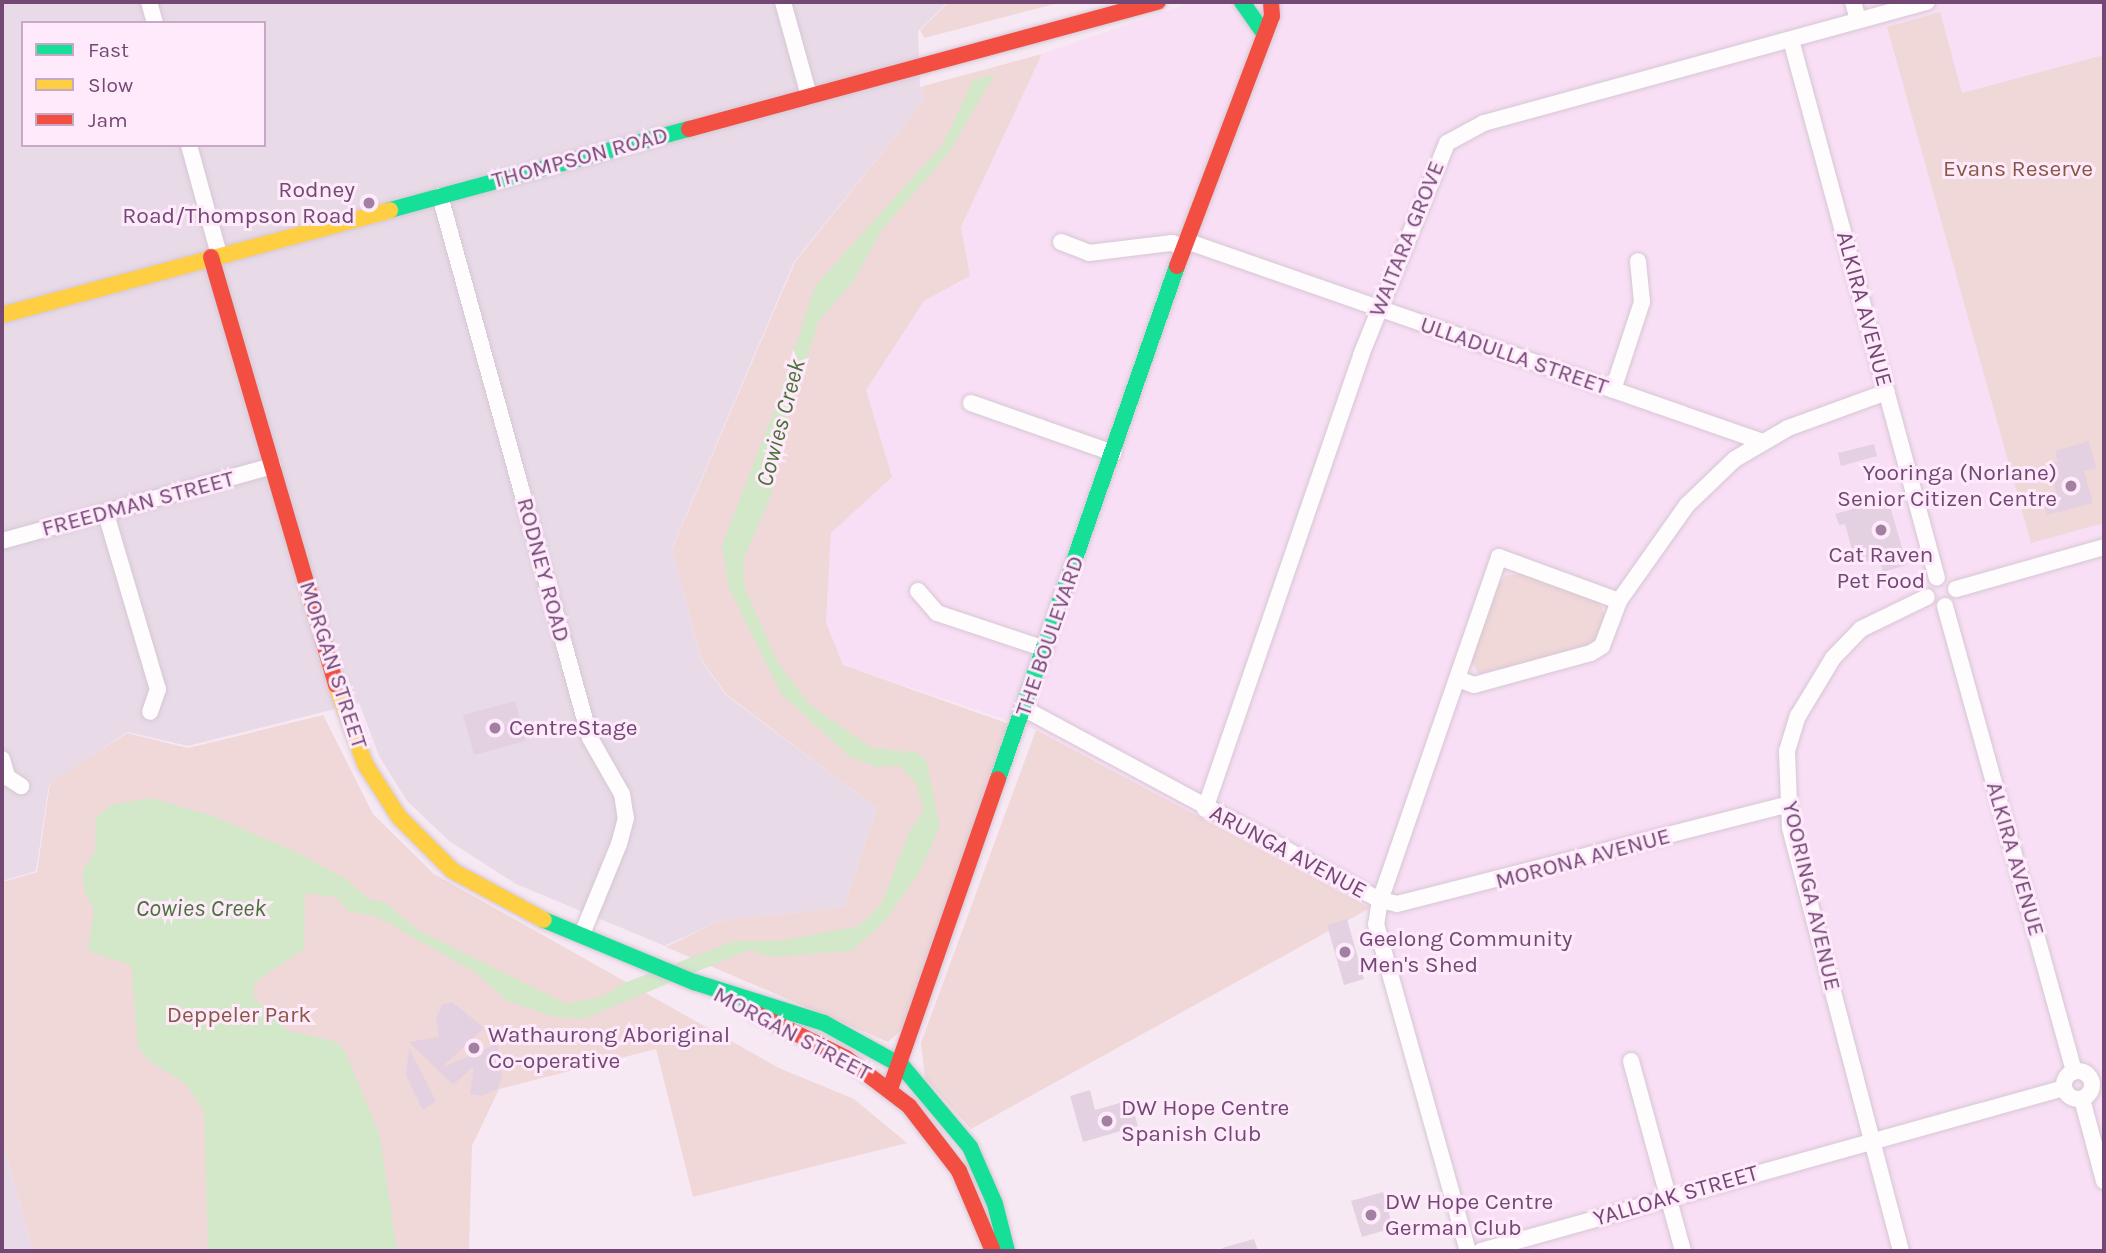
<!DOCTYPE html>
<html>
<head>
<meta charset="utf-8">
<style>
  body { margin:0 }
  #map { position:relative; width:2106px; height:1253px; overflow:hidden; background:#f7e9f4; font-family:Karla,sans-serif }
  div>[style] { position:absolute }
  .residential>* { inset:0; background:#f9dff5 }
  .industrial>* { inset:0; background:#e9dae8 }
  .green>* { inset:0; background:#f0d7d8 }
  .water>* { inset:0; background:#d3e8c9 }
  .building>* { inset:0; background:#e3d1e2 }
  .roads { filter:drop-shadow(0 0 2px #d5c7d4) drop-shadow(0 0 2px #d5c7d4) }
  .street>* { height:16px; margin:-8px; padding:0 8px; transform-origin:8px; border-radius:8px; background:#fefcfd }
  .street>.ring { margin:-8px; padding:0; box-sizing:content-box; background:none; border:16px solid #fefcfd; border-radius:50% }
  .fast>* { height:16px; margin:-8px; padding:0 8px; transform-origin:8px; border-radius:8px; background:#16e098 }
  .slow>* { height:16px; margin:-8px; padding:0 8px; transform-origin:8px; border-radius:8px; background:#ffcf43 }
  .jam>* { height:16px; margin:-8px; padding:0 8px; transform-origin:8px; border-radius:8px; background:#f24e42 }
  .dots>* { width:19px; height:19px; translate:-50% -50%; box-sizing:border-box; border:4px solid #ffeafb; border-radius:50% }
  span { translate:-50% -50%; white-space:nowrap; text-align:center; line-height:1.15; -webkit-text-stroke:6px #ffeafb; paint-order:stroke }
  .street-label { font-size:23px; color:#734875 }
  .park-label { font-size:23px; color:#885845 }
  .poi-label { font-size:23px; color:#734875 }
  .right { translate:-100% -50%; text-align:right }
  .left { translate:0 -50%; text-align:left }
  .water-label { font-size:24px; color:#487439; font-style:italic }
  .frame { position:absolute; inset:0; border:4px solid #734875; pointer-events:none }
  .legend { position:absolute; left:21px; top:21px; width:245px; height:126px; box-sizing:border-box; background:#ffeafb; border:2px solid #c7a9c5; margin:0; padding:9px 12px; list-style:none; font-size:21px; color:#734875 }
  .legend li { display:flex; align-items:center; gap:14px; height:35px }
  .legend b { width:35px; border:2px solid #c7a9c5 }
</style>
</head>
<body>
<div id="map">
  <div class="residential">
    <i style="clip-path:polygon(1192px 2px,2104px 2px,2104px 1251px,1468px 1251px,1370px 908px,1036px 730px,843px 665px,826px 622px,831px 533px,891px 477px,866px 390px,924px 301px,970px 276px,961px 227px,1042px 54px)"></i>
  </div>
  <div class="industrial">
    <i style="clip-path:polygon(evenodd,2px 2px,948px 2px,918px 31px,920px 87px,926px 98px,794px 262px,672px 548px,702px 662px,726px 695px,877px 808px,844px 907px,719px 921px,665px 946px,516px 884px,449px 841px,407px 801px,379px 756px,359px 703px,188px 746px,127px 732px,49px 785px,36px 871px,2px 881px,2px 2px,23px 23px,264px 23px,264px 145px,23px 145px,23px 23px)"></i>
    <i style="clip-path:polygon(2px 1139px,33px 1251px,2px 1251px)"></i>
  </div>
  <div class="green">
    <i style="clip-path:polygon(949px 2px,1062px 2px,924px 38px,920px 30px)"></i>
    <i style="clip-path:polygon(1940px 12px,1962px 93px,2104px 55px,2104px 523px,2031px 543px,1887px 27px)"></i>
    <i style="clip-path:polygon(1042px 54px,961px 227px,970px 276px,924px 301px,866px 390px,892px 477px,831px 533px,826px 622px,843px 665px,1009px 724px,903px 1028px,888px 1042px,666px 947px,719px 921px,844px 907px,877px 808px,727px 695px,702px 661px,672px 549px,795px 262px,926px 98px,920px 87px)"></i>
    <i style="clip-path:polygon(1524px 574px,1600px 603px,1605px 617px,1598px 637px,1586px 648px,1479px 674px,1471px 661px,1500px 582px,1507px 575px)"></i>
    <i style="clip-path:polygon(323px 715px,373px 814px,434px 874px,779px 1068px,854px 1099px,907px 1143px,693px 1197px,656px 1049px,499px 1089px,472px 1146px,469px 1251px,33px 1251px,2px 1139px,2px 882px,37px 872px,50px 783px,127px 733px,188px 748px)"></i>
    <i style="clip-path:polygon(1036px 730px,1370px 908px,971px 1129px,925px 1078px,921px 1043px)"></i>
  </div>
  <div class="water">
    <i style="clip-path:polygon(995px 74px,948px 154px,882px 230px,853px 282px,819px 320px,786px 421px,771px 496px,743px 560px,745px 588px,777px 661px,809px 704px,872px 748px,915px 752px,926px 759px,940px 826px,920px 871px,885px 921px,851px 951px,772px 957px,749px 950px,583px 1019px,555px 1017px,507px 1001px,476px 973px,376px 916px,349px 912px,336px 897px,305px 893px,304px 949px,255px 982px,253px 996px,260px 1004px,279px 1007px,286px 1030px,337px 1042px,346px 1053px,380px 1136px,397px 1251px,208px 1251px,204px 1111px,186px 1084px,148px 1060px,138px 1047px,131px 965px,88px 951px,94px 909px,84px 891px,83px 870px,95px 851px,96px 817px,114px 804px,151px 798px,213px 816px,298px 853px,346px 879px,368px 899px,386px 903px,418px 930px,567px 1004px,603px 996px,624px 983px,734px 941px,779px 941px,859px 926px,882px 903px,909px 832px,924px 810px,916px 783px,899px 765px,877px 767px,850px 757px,781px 694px,728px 586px,722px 545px,776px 406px,815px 286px,943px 144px,973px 80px)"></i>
  </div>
  <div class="building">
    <i style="clip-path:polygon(2089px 441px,2096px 468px,2084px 471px,2093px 503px,2047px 515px,2044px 503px,2058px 499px,2049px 463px,2058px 461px,2055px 451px)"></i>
    <i style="clip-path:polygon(1874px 444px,1877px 456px,1841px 466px,1838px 453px)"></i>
    <i style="clip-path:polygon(1888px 499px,1907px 565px,1883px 572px,1879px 558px,1850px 566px,1847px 555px,1853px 553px,1845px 524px,1839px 525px,1835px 514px)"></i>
    <i style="clip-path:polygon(515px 701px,526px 741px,474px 755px,463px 715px)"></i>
    <i style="clip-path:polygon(1347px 919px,1364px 979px,1344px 985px,1327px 925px)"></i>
    <i style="clip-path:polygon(452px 1002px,484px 1028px,441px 1068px,497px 1044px,502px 1079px,497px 1089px,482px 1096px,470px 1094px,474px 1066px,453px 1085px,409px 1042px,439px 1037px,436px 1018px,442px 1005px)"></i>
    <i style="clip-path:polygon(409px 1048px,436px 1101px,423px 1110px,406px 1076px)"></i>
    <i style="clip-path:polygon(1090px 1090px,1095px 1110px,1130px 1100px,1138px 1126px,1083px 1142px,1070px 1096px)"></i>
    <i style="clip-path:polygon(1383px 1192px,1393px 1228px,1362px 1237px,1351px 1201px)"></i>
    <i style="clip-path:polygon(1254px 1239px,1258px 1251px,1223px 1251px,1222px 1248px)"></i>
  </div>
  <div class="roads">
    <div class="street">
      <i style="left:149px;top:2px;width:22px;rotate:74deg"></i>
      <i style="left:783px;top:2px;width:98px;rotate:74.5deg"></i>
      <i style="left:1853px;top:2px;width:19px;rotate:74deg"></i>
      <i style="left:1791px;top:40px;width:557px;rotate:74.82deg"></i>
      <i style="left:189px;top:145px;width:114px;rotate:74.7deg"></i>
      <i style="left:440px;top:196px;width:562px;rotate:74.53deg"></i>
      <i style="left:590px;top:738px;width:64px;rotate:60.3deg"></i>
      <i style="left:622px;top:794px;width:24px;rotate:81deg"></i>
      <i style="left:626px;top:818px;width:27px;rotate:105deg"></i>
      <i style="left:619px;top:844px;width:97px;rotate:112.3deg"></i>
      <i style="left:1186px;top:241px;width:611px;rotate:19.21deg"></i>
      <i style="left:1061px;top:242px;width:30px;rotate:21deg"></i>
      <i style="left:1089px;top:253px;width:84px;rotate:-6.9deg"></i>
      <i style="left:1172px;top:243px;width:13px;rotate:23deg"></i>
      <i style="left:1613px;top:390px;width:93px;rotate:-71.8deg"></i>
      <i style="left:1642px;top:302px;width:41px;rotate:-95.6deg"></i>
      <i style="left:971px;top:403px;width:151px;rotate:19.4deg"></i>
      <i style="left:106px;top:514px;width:183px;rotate:73.5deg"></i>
      <i style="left:158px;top:689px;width:24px;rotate:109deg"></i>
      <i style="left:2px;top:541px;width:281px;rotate:-15.5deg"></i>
      <i style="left:1956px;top:589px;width:154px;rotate:-15.8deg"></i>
      <i style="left:918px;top:591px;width:29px;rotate:49deg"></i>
      <i style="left:937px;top:613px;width:114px;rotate:18.4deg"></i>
      <i style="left:1619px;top:601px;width:118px;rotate:-54.7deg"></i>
      <i style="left:1687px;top:505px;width:66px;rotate:-43.8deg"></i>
      <i style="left:1735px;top:459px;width:61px;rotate:-30.3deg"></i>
      <i style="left:1788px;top:428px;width:105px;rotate:-20deg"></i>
      <i style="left:1945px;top:606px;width:483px;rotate:74.5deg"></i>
      <i style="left:1458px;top:679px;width:17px;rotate:21deg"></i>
      <i style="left:1474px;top:685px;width:121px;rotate:-15.3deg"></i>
      <i style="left:1591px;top:653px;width:13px;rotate:-32deg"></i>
      <i style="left:1602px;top:646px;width:48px;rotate:-69.3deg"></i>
      <i style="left:1619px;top:601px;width:128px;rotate:-159.9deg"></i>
      <i style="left:1499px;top:557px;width:363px;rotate:109.1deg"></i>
      <i style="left:1380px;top:900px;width:24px;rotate:99deg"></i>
      <i style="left:1376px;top:924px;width:340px;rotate:74.3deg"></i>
      <i style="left:1025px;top:709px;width:403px;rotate:28.3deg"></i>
      <i style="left:1380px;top:900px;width:17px;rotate:13deg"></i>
      <i style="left:1397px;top:904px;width:401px;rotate:-14.3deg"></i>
      <i style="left:2px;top:759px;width:19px;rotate:74deg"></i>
      <i style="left:7px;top:777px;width:17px;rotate:33deg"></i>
      <i style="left:1205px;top:809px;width:480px;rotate:-71deg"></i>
      <i style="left:1361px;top:355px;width:229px;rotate:-67.9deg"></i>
      <i style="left:1447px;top:143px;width:42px;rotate:-28.4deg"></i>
      <i style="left:1484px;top:123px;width:459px;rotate:-15.3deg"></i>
      <i style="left:1631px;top:1061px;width:197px;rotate:74.7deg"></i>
      <i class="ring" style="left:2064px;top:1071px;width:12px;height:12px"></i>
      <i style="left:2082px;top:1099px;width:85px;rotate:75deg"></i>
      <i style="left:1481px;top:1251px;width:605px;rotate:-15.62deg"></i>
      <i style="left:1901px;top:1251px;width:438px;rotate:-104.7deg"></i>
      <i style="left:1790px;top:827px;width:76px;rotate:-92.3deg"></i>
      <i style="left:1787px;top:751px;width:37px;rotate:-73deg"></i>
      <i style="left:1798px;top:716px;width:68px;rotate:-58.9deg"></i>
      <i style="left:1833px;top:658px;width:40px;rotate:-46deg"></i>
      <i style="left:1861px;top:629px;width:73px;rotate:-25.9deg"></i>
    </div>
    <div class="fast">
      <i style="left:1242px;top:2px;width:39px;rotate:55deg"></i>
      <i style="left:390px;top:210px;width:310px;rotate:-15.2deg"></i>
      <i style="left:998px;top:779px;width:543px;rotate:-70.76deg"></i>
      <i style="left:544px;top:920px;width:162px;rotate:22.5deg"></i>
      <i style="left:694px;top:982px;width:136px;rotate:17.5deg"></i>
      <i style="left:824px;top:1023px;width:89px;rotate:28.9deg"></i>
      <i style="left:902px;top:1066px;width:106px;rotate:50deg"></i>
      <i style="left:970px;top:1147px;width:62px;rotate:66.3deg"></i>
      <i style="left:995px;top:1204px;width:49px;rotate:75.7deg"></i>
    </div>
    <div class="slow">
      <i style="left:2px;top:315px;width:402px;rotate:-15.1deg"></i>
      <i style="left:336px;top:685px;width:84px;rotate:69.8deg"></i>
      <i style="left:365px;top:764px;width:63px;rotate:57.3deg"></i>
      <i style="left:399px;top:817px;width:76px;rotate:45deg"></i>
      <i style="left:453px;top:871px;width:103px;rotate:28.3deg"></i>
    </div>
    <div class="jam">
      <i style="left:689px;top:129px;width:486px;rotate:-15.2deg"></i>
      <i style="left:211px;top:257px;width:446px;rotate:73.7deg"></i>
      <i style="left:1177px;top:266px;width:267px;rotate:-69.2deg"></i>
      <i style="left:1272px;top:16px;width:14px;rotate:-94deg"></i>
      <i style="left:753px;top:1012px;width:104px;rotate:26.3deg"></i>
      <i style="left:846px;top:1058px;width:79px;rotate:37.3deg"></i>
      <i style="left:909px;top:1106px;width:82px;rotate:52.4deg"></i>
      <i style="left:959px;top:1171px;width:87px;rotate:67deg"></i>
      <i style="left:890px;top:1089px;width:328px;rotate:-70.8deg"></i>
    </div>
  </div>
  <div class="dots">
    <i style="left:369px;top:203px;background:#a180a1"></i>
    <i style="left:2071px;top:486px;background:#a180a1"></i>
    <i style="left:1881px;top:530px;background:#a180a1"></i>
    <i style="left:495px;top:728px;background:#a180a1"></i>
    <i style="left:1345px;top:952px;background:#a180a1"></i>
    <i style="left:474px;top:1048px;background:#a180a1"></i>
    <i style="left:1107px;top:1121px;background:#a180a1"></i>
    <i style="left:1371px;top:1215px;background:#a180a1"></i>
  </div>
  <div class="street-label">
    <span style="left:580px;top:158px;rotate:-15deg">THOMPSON ROAD</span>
    <span style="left:1407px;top:239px;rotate:-68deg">WAITARA GROVE</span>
    <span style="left:1864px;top:309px;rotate:75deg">ALKIRA AVENUE</span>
    <span style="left:1514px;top:356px;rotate:19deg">ULLADULLA STREET</span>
    <span style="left:138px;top:504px;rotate:-15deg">FREEDMAN STREET</span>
    <span style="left:543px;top:570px;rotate:75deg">RODNEY ROAD</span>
    <span style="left:1050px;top:636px;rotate:-71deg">THE BOULEVARD</span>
    <span style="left:333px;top:665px;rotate:72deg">MORGAN STREET</span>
    <span style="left:1288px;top:852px;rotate:28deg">ARUNGA AVENUE</span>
    <span style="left:1583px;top:859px;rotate:-15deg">MORONA AVENUE</span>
    <span style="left:2015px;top:859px;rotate:74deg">ALKIRA AVENUE</span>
    <span style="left:1811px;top:896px;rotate:77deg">YOORINGA AVENUE</span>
    <span style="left:792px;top:1034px;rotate:28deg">MORGAN STREET</span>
    <span style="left:1676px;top:1196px;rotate:-16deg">YALLOAK STREET</span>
  </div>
  <div class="park-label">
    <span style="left:2018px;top:169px">Evans Reserve</span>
    <span style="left:239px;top:1015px">Deppeler Park</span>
  </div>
  <div class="poi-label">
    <span class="right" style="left:355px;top:203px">Rodney<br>Road/Thompson Road</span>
    <span class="right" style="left:2057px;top:486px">Yooringa (Norlane)<br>Senior Citizen Centre</span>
    <span style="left:1881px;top:568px">Cat Raven<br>Pet Food</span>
    <span class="left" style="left:509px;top:728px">CentreStage</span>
    <span class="left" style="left:1359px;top:952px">Geelong Community<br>Men's Shed</span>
    <span class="left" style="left:488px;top:1048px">Wathaurong Aboriginal<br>Co-operative</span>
    <span class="left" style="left:1121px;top:1121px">DW Hope Centre<br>Spanish Club</span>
    <span class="left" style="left:1385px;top:1215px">DW Hope Centre<br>German Club</span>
  </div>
  <div class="water-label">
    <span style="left:781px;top:423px;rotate:-75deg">Cowies Creek</span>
    <span style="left:201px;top:909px">Cowies Creek</span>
  </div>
  <div class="frame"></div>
  <ul class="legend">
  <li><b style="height:9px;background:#16e098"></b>Fast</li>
  <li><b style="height:9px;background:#ffcf43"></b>Slow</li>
  <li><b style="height:9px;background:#f24e42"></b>Jam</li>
  </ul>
</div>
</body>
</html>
